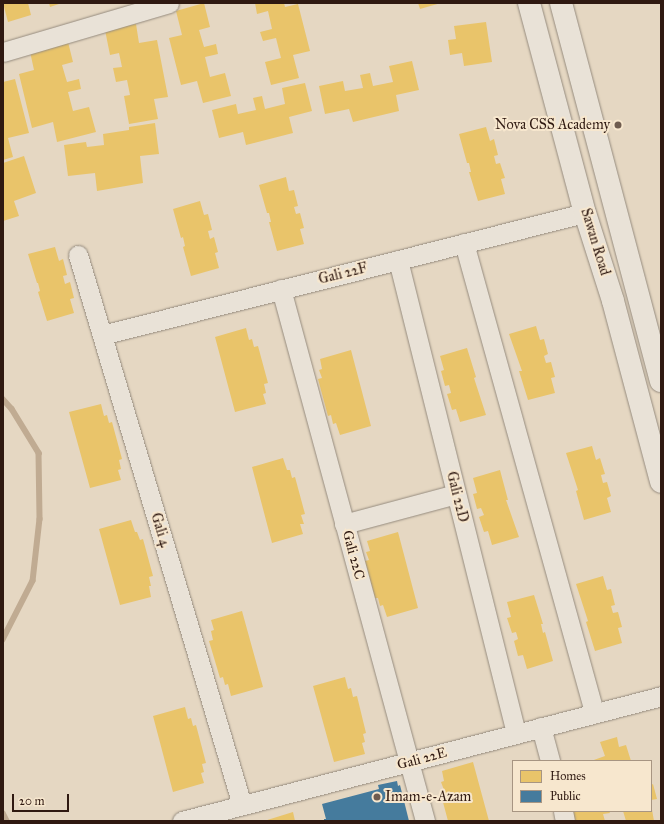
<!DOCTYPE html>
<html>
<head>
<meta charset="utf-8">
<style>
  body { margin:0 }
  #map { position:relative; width:664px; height:824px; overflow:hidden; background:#e5d7c2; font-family:"IM FELL Great Primer",serif }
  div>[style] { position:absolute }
  .homes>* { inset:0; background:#e9c46a }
  .public>* { inset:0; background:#457b9d }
  .stream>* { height:5.5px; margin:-2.75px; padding:0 2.75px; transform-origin:2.75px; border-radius:2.75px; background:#c0ab92 }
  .roads { filter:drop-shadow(0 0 1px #958b7e) drop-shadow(0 0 1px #958b7e) }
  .minor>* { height:19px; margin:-9.5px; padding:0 9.5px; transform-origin:9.5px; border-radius:9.5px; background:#e9e2d7 }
  .secondary>* { height:22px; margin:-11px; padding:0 11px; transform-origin:11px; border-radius:11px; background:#e9e2d7 }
  .dots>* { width:11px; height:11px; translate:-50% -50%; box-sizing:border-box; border:2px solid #f7e7ce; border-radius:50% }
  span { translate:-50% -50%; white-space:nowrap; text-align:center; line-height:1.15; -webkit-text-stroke:4px #f7e7ce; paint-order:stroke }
  .poi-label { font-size:14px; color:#2f1911 }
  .right { translate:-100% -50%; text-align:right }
  .left { translate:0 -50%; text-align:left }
  .street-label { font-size:14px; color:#2f1911 }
  .frame { position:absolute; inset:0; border:4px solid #2f1911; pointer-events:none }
  .legend { position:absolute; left:512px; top:760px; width:140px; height:52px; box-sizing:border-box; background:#f7e7ce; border:1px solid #a79582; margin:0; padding:5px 7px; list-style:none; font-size:12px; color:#2f1911 }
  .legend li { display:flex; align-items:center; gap:8px; height:20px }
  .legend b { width:20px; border:1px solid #a79582 }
  .scale { position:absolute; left:12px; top:794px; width:57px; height:18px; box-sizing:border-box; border:2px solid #2f1911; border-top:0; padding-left:5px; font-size:12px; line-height:14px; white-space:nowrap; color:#2f1911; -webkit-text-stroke:3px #f7e7ce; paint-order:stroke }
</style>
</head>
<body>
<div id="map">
  <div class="homes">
    <i style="clip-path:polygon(3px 3px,28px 3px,31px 15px,8px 22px)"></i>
    <i style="clip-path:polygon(49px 3px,62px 3px,50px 7px)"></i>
    <i style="clip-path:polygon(204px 3px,210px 27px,199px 30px,204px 47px,216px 44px,218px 54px,205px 57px,210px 77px,225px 73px,231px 96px,203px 103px,197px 81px,181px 85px,169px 38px,182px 35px,176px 11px)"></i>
    <i style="clip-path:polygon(255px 3px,284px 3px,285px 7px,298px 4px,310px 51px,293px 55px,299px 78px,271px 85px,265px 62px,281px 58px,276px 38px,263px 41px,260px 32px,272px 29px,268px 11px,257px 14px)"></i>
    <i style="clip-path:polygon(418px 3px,441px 3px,420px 9px)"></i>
    <i style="clip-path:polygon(486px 22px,492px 62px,464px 66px,462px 53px,450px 55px,448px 40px,456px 39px,454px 26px)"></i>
    <i style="clip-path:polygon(136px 24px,139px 43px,157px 40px,168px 97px,154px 99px,158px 119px,129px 124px,124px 96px,130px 95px,127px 80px,116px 82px,113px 68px,122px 67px,119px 53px,110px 55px,105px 30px)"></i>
    <i style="clip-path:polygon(67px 38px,73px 62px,62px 65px,67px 82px,79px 79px,81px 89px,68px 92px,73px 111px,89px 107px,96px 132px,57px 142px,53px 122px,32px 128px,19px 74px,34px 70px,29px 47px)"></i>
    <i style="clip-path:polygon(412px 61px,419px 90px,396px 95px,399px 111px,353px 122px,349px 109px,325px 114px,319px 86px,343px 81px,345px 91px,363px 88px,360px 75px,370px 73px,373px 86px,393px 82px,389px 66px)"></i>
    <i style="clip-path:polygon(15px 79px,29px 133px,8px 138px,13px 157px,3px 160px,3px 82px)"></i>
    <i style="clip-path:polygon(305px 83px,312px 111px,289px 117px,293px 133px,246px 145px,243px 132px,219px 138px,212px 110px,236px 104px,238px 114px,256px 110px,253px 98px,262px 96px,265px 109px,285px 104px,282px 88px)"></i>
    <i style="clip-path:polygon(155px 123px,159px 154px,140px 156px,143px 183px,97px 191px,95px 173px,68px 176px,64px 145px,86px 142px,87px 147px,104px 145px,103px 134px,129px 130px,129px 127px)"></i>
    <i style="clip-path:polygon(486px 127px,490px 141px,494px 139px,498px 155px,494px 156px,496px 164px,500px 163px,505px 178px,501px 179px,505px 194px,478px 201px,469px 172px,471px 172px,469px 163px,467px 163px,459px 134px)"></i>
    <i style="clip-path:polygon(24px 156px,36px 193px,14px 201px,19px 216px,3px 221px,3px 163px)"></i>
    <i style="clip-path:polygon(286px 177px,289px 191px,294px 190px,298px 206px,294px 207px,296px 214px,300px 213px,304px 228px,300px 229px,304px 244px,277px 251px,269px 222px,271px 222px,269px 213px,267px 213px,259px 185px)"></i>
    <i style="clip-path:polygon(200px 201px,204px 215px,208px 214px,212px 230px,208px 231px,210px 239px,214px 237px,218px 252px,215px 253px,219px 268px,191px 276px,183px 247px,185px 246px,183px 237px,181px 238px,173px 209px)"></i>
    <i style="clip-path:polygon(55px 247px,59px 261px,63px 259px,67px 275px,63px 276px,65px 284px,70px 282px,74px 298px,70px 299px,74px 313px,47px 321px,38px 292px,40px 291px,38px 283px,37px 283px,28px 254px)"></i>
    <i style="clip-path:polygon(536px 326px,540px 340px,544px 339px,548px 354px,544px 356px,546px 363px,551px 362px,555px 377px,551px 378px,555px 393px,528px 400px,519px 371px,522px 371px,509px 334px)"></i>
    <i style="clip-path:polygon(246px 328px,249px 340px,252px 339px,254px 347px,258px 346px,268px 383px,264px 384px,266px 393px,263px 394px,266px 404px,235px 412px,215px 337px)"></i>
    <i style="clip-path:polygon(467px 348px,476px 377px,474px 378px,486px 415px,460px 422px,456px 409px,452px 410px,447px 394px,451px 393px,449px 385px,445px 386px,441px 371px,444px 370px,440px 356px)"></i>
    <i style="clip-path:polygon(351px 350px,371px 426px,340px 435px,336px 423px,333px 424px,331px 415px,328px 416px,318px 379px,322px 378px,319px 370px,322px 369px,320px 359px)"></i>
    <i style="clip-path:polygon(101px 404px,104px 416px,107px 415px,109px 423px,112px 422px,122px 459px,119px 460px,121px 469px,118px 470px,121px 480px,90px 488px,69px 412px)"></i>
    <i style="clip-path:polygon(592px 446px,596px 460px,600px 458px,605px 474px,601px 475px,603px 483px,607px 482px,611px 496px,607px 498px,611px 512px,584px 520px,576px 491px,578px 490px,566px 453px)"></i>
    <i style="clip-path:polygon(283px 458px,287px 470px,290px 470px,292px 478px,295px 477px,305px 514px,301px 515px,304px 524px,300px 524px,303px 534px,272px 543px,252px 467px)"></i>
    <i style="clip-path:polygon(500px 470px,508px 500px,506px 500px,519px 537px,492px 545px,488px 531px,484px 532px,479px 517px,484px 515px,481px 508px,477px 509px,473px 494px,477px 493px,473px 478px)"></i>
    <i style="clip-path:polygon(131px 520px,135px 532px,137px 532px,140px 540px,143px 539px,153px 576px,149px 577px,151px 586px,149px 586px,151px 597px,120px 605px,99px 529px)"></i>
    <i style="clip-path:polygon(398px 532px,418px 608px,387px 617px,383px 605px,380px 606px,378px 598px,375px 598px,365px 561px,369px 560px,366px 552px,370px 551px,367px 541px)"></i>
    <i style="clip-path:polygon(603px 576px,607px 590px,611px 589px,615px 605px,611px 606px,613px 613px,618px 612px,622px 627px,618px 628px,622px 643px,595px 651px,586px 622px,588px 621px,576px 584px)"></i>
    <i style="clip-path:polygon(534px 595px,543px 624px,541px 624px,543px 633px,545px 632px,553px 661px,527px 669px,523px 655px,518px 656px,514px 641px,518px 639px,516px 632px,512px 633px,507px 618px,511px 617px,507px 602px)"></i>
    <i style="clip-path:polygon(242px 611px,263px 687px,231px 696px,228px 684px,225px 685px,223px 677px,220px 678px,209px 641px,213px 640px,211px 631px,214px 630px,211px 620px)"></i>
    <i style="clip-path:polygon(345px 677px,348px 689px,351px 688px,353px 697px,357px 696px,366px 733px,363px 734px,365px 742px,362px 743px,365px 754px,334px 762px,313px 686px)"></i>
    <i style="clip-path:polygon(185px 707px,188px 719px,191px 718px,193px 726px,196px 725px,206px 763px,202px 764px,204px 772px,201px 773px,204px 783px,173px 792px,153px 716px)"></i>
    <i style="clip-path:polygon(617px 737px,619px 747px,626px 745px,631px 761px,591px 761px,605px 756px,600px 742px)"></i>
    <i style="clip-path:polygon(473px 762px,489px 821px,448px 821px,440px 791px,444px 790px,441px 782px,444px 781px,442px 771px)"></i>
    <i style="clip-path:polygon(653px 784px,657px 799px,651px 800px,651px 785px)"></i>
    <i style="clip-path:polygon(651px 804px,654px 821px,626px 821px,623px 811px,651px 811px)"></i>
    <i style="clip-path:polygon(572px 811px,609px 811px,610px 813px,603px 814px,605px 821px,575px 821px)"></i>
    <i style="clip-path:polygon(293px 812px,295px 821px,264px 821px)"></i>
  </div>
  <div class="public">
    <i style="clip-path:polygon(397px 781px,398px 786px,400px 785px,409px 821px,324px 821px,324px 819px,326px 819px,322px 804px,379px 789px,378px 785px)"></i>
  </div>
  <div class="stream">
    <i style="left:3px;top:399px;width:13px;rotate:48deg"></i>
    <i style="left:12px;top:409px;width:52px;rotate:58.5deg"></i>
    <i style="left:39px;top:453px;width:66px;rotate:89.1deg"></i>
    <i style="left:40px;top:519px;width:62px;rotate:96.4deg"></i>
    <i style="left:33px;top:581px;width:66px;rotate:117deg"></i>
    <i style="left:3px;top:813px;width:9px;rotate:63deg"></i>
  </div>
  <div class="roads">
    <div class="minor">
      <i style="left:3px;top:52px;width:173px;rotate:-16.4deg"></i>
      <i style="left:464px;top:243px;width:488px;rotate:74.5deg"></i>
      <i style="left:78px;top:255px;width:574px;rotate:73.4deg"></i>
      <i style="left:398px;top:260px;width:488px;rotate:76deg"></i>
      <i style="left:281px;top:289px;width:551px;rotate:74.85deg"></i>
      <i style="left:102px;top:335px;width:498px;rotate:-14.2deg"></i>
      <i style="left:344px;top:524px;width:116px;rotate:-15deg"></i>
      <i style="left:541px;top:727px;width:35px;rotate:75deg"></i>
      <i style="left:563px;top:811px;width:10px;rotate:79deg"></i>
      <i style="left:182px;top:821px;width:495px;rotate:-14.6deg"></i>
    </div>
    <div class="secondary">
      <i style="left:529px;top:3px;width:217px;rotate:75.1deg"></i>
      <i style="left:585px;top:213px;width:92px;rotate:72.3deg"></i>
      <i style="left:613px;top:301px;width:187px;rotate:75.1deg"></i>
      <i style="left:561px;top:3px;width:391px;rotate:75.2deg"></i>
    </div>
  </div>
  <div class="dots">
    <i style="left:618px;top:125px;background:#6f5c4f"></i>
    <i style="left:377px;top:797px;background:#6f5c4f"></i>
  </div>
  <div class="poi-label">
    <span class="right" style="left:610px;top:125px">Nova CSS Academy</span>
    <span class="left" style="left:385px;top:797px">Imam-e-Azam</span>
  </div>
  <div class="street-label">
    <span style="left:595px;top:242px;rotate:73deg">Sawan Road</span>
    <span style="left:343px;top:274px;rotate:-14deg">Gali 22F</span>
    <span style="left:457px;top:497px;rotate:76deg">Gali 22D</span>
    <span style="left:160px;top:530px;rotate:73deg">Gali 4</span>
    <span style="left:353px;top:555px;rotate:75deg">Gali 22C</span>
    <span style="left:422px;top:759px;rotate:-15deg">Gali 22E</span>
  </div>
  <div class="frame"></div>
  <ul class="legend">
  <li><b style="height:11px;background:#e9c46a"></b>Homes</li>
  <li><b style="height:11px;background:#457b9d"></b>Public</li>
  </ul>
  <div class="scale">20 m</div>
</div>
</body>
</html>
